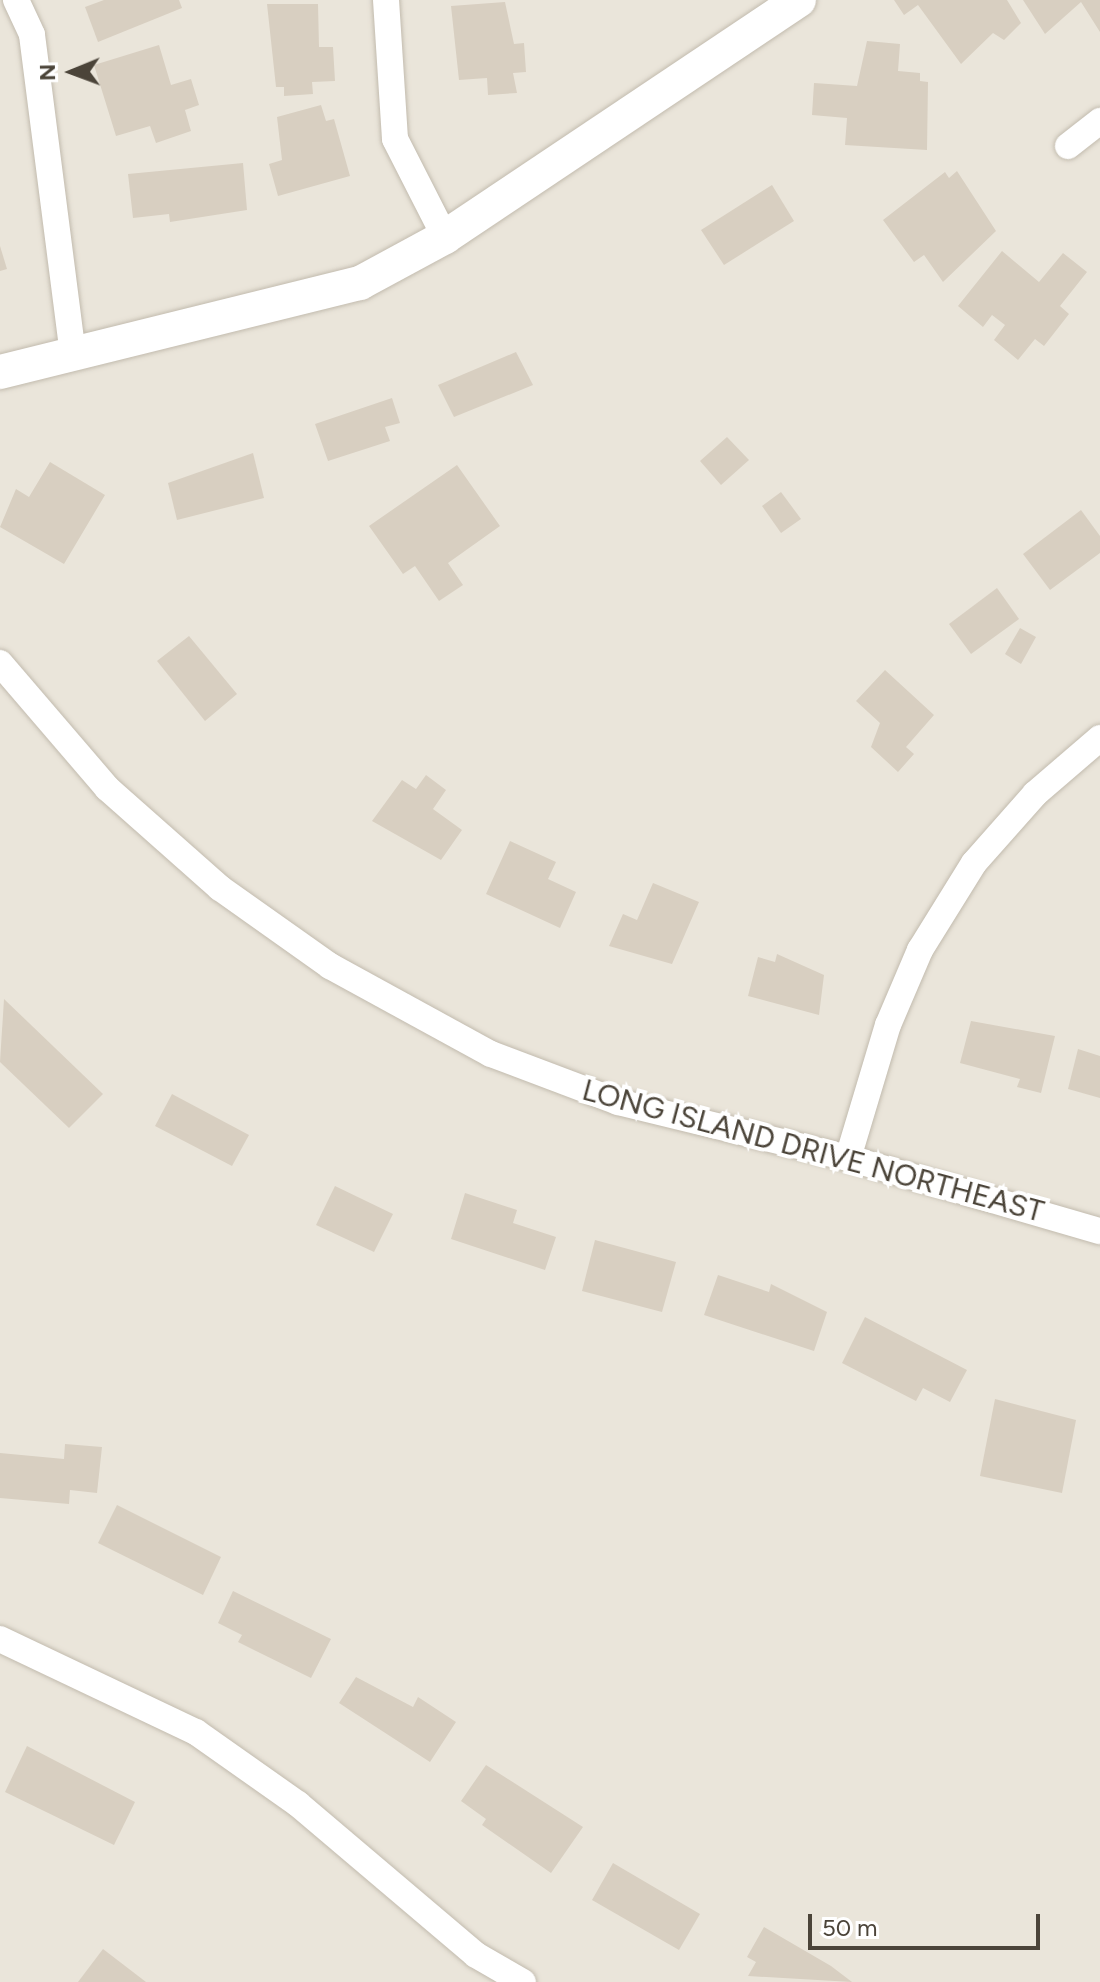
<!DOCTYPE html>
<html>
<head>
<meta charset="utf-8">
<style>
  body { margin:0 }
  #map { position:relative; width:1100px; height:1982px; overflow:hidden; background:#f6f3ec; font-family:Figtree,sans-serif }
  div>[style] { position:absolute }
  .residential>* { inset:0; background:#eae5da }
  .building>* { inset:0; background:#d8cfc1 }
  .roads { filter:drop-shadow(0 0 2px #c2bbae) drop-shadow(0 0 2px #c2bbae) }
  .minor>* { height:26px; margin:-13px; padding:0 13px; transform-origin:13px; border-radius:13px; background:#fff }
  .tertiary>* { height:34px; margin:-17px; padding:0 17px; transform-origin:17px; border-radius:17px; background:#fff }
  span { translate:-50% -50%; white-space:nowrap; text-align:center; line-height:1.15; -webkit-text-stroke:8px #fff; paint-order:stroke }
  .street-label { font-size:30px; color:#4b4439 }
  .north { position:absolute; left:32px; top:32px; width:80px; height:80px; -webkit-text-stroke:6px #fff; paint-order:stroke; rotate:269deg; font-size:22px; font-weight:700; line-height:32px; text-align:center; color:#4b4439 }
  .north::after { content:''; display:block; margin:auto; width:28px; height:36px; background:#4b4439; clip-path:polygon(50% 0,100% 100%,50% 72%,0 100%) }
  .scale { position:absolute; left:808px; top:1914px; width:232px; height:36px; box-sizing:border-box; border:4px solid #4b4439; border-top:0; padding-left:10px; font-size:24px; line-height:28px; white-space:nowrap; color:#4b4439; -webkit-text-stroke:6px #fff; paint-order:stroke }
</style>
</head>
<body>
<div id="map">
  <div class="residential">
    <i style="clip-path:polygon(0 0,1100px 0,1100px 1982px,0 1982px)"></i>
  </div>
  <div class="building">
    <i style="clip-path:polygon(104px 0,179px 0,182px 8px,98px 42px,85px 7px)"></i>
    <i style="clip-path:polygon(894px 0,1007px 0,1021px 23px,1004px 40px,993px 33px,961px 64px,918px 5px,904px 15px)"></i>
    <i style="clip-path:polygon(1023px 0,1100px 0,1100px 32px,1081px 2px,1045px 34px)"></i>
    <i style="clip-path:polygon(505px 2px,514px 44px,524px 43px,526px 72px,513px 73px,517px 93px,488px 95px,487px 78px,459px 80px,451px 6px)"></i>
    <i style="clip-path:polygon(267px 4px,318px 4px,319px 47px,333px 47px,335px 81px,312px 82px,313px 94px,284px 96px,284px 87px,276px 87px)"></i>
    <i style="clip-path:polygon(867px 41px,900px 44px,898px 71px,920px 73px,920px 81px,928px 82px,927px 150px,845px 145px,847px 118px,812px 115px,814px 83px,857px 86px)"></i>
    <i style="clip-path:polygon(159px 45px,171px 85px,191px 79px,199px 105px,185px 110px,191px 131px,156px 143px,150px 126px,116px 136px,94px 65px)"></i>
    <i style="clip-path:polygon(321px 105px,326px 121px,334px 119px,350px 176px,278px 196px,269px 164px,282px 160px,277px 117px)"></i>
    <i style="clip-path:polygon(243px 163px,247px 210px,170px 222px,169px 214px,133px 218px,128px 174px)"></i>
    <i style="clip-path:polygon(957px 171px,996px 231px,943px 282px,924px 255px,914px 262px,883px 220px,945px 172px,949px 178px)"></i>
    <i style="clip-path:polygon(772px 185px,794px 221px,724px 265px,701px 230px)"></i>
    <i style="clip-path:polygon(0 246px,7px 269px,0 271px)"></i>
    <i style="clip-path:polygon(1002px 251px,1039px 282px,1063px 253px,1087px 272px,1060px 306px,1069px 314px,1044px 346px,1035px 339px,1018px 360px,994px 340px,1005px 325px,992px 315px,983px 327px,958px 306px)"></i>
    <i style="clip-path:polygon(516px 352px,533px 385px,454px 417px,438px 385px)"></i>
    <i style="clip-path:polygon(392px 398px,400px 423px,385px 427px,390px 441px,328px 461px,315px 424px)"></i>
    <i style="clip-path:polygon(727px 437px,749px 460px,721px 485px,700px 461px)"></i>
    <i style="clip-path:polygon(253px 453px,264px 498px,177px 520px,168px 483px)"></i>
    <i style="clip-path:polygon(50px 462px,105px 495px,64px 564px,0 527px,16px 489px,29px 497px)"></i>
    <i style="clip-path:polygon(457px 465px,500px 526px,448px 563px,463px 585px,439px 601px,415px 566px,403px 574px,369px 526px)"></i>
    <i style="clip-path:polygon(781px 492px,801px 519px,781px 533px,762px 506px)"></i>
    <i style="clip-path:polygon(1081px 510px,1100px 536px,1100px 553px,1050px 590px,1023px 554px)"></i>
    <i style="clip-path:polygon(997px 588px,1019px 619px,971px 654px,949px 624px)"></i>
    <i style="clip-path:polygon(1020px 628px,1036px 637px,1021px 664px,1005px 654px)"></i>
    <i style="clip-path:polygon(189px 636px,237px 694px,205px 721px,157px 661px)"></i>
    <i style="clip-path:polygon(885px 670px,934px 715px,906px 747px,914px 754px,898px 772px,871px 747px,880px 723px,856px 701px)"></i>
    <i style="clip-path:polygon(426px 775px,446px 790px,433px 809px,462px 830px,441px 860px,372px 821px,402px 780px,416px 789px)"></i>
    <i style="clip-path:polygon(510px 841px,556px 862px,548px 879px,576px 892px,560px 928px,486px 894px)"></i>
    <i style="clip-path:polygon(653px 883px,699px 902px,672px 964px,609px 946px,623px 914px,637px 920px)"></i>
    <i style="clip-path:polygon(777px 954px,824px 975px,819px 1015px,748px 996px,758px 957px,775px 962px)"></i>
    <i style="clip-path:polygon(4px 999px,103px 1094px,69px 1128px,0 1062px)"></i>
    <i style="clip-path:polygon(971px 1021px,1055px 1036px,1041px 1093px,1017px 1087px,1020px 1079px,960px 1063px)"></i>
    <i style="clip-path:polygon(1078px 1049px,1100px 1056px,1100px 1098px,1068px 1089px)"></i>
    <i style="clip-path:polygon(172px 1094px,249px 1135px,232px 1166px,155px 1126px)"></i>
    <i style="clip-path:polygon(335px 1186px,393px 1214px,374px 1252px,316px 1225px)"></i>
    <i style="clip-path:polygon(465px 1193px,517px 1210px,513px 1223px,556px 1237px,545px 1270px,451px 1239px)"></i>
    <i style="clip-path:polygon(595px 1240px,676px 1262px,662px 1312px,582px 1291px)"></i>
    <i style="clip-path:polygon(718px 1275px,769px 1292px,771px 1284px,827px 1312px,814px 1351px,704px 1315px)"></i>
    <i style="clip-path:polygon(865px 1317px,967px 1370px,950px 1402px,923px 1388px,916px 1401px,842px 1363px)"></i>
    <i style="clip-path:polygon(995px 1399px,1076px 1420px,1062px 1493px,980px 1476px)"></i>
    <i style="clip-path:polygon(65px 1444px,102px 1447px,97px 1493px,70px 1490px,69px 1504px,0 1498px,0 1453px,64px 1459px)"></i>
    <i style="clip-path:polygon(117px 1505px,221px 1557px,203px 1595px,98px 1543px)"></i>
    <i style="clip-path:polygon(233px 1591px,331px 1639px,311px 1678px,238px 1642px,242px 1635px,218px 1623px)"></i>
    <i style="clip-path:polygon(356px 1677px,413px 1707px,418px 1697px,456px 1722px,430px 1762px,339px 1703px)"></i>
    <i style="clip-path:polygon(27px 1746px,135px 1802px,114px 1845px,5px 1792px)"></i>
    <i style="clip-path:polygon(486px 1765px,583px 1827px,551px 1873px,482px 1825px,486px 1819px,461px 1801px)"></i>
    <i style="clip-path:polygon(613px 1863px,700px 1914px,679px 1950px,592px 1900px)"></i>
    <i style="clip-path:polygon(764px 1927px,831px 1966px,852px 1982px,748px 1976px,756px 1962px,747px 1957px)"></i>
    <i style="clip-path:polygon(103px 1949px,146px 1982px,78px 1982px)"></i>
  </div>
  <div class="roads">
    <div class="minor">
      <i style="left:16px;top:0;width:38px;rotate:65deg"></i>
      <i style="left:32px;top:35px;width:321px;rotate:82.7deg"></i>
      <i style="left:386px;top:0;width:139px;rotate:86.3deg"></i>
      <i style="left:395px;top:139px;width:110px;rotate:63deg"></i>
      <i style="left:1068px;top:146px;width:41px;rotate:-38deg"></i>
      <i style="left:0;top:663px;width:165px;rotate:49.4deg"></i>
      <i style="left:107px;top:788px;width:151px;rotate:41.5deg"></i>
      <i style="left:220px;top:888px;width:135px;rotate:35.3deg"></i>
      <i style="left:330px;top:966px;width:183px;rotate:28.7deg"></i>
      <i style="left:491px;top:1054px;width:136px;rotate:20.7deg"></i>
      <i style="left:618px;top:1102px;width:237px;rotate:13.7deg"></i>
      <i style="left:848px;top:1158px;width:262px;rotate:16.2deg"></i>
      <i style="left:848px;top:1158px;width:139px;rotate:-73.3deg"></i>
      <i style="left:888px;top:1025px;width:82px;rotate:-66.9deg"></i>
      <i style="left:920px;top:950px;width:102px;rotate:-58.2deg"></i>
      <i style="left:974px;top:863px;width:92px;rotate:-48.5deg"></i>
      <i style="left:1035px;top:794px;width:86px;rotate:-40.7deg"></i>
      <i style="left:0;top:1639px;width:217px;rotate:25.4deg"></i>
      <i style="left:196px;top:1732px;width:125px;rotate:35.2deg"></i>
      <i style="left:298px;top:1804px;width:233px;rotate:40.3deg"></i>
      <i style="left:476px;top:1955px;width:54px;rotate:29.9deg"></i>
    </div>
    <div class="tertiary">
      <i style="left:0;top:372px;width:371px;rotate:-13.9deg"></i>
      <i style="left:360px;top:283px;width:97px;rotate:-28.4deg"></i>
      <i style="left:445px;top:237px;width:426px;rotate:-33.8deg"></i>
    </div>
  </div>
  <div class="street-label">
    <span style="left:813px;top:1151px;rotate:15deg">LONG ISLAND DRIVE NORTHEAST</span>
  </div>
  <div class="north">N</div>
  <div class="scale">50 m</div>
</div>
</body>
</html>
